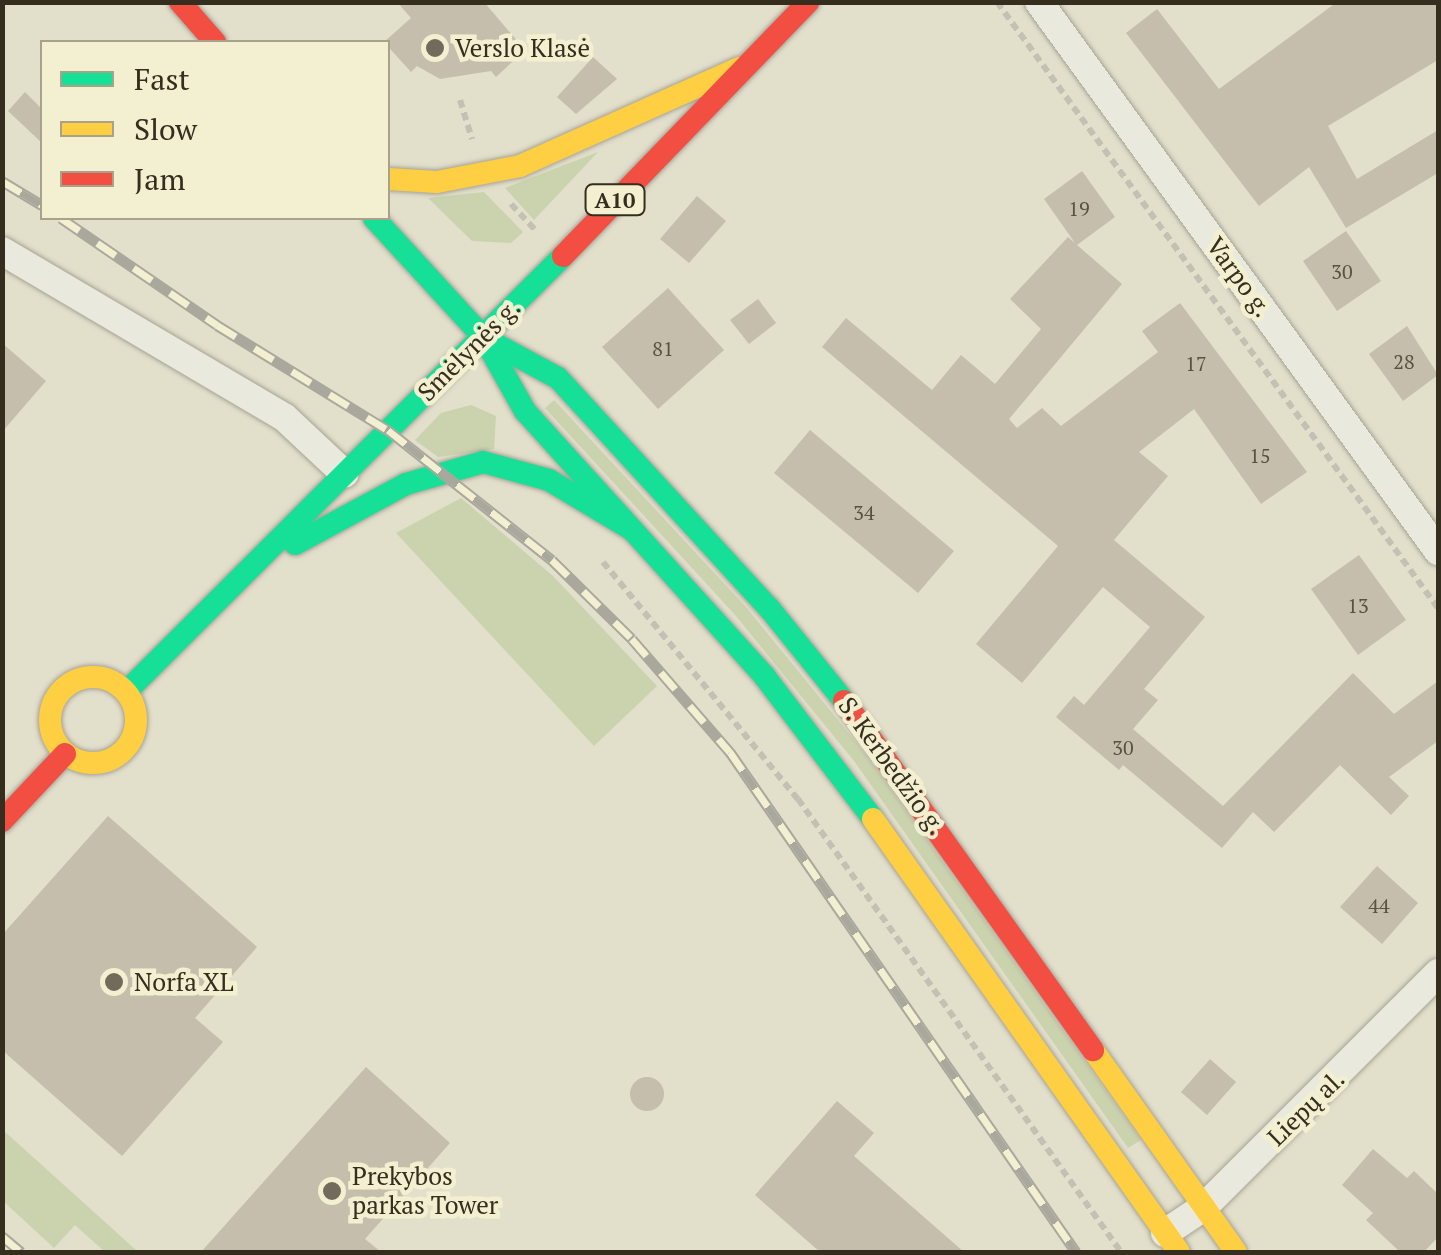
<!DOCTYPE html>
<html>
<head>
<meta charset="utf-8">
<style>
  body { margin:0 }
  #map { position:relative; width:1441px; height:1255px; overflow:hidden; background:#e2dfcb; font-family:"PT Serif",serif }
  div>[style] { position:absolute }
  .green>* { inset:0; background:#cbd3ae }
  .building>* { inset:0; background:#c5beac }
  .round { border-radius:50% }
  .path>* { height:6px; margin-top:-3px; transform-origin:0; background:repeating-linear-gradient(90deg,#c3c0b4 0 8px,transparent 0 13px) }
  .roads { filter:drop-shadow(0 0 2px #a7a395) drop-shadow(0 0 2px #a7a395) }
  .street>* { height:28px; margin:-14px; padding:0 14px; transform-origin:14px; border-radius:14px; background:#eae9dd }
  .fast>* { height:22px; margin:-11px; padding:0 11px; transform-origin:11px; border-radius:11px; background:#16e098 }
  .slow>* { height:22px; margin:-11px; padding:0 11px; transform-origin:11px; border-radius:11px; background:#ffcf43 }
  .slow>.ring { margin:-11px; padding:0; box-sizing:content-box; background:none; border:22px solid #ffcf43; border-radius:50% }
  .jam>* { height:22px; margin:-11px; padding:0 11px; transform-origin:11px; border-radius:11px; background:#f24e42 }
  .rail>* { height:11px; margin-top:-5.5px; transform-origin:0; background:repeating-linear-gradient(90deg,#f3f0d1 0 22px,#aaa89d 0 44px); box-sizing:border-box; border-block:2px solid #aaa89d }
  .dots>* { width:28px; height:28px; translate:-50% -50%; box-sizing:border-box; border:5px solid #f3f0d1; border-radius:50% }
  span { translate:-50% -50%; white-space:nowrap; text-align:center; line-height:1.15; -webkit-text-stroke:9px #f3f0d1; paint-order:stroke }
  .number-label { font-size:20px; color:#595142 }
  .number-label span { -webkit-text-stroke-width:0 }
  .shield-label span { padding:2px 8px; background:#f3f0d1; border:2px solid; border-radius:8px; -webkit-text-stroke-width:0 }
  .shield-label { font-size:22px; color:#352d1e; font-weight:700 }
  .poi-label { font-size:25px; color:#352d1e }
  .left { translate:0 -50%; text-align:left }
  .street-label { font-size:25px; color:#352d1e }
  .frame { position:absolute; inset:0; border:5px solid #352d1e; pointer-events:none }
  .legend { position:absolute; left:40px; top:40px; width:350px; height:180px; box-sizing:border-box; background:#f3f0d1; border:2px solid #a7a289; margin:0; padding:12px 18px; list-style:none; font-size:30px; color:#352d1e }
  .legend li { display:flex; align-items:center; gap:20px; height:50px }
  .legend b { width:50px; border:2px solid #a7a289 }
</style>
</head>
<body>
<div id="map">
  <div class="green">
    <i style="clip-path:polygon(598px 152px,534px 220px,505px 188px)"></i>
    <i style="clip-path:polygon(484px 192px,523px 232px,511px 243px,472px 241px,428px 198px)"></i>
    <i style="clip-path:polygon(554px 400px,745px 606px,864px 752px,1141px 1140px,1128px 1148px,854px 761px,736px 616px,545px 408px)"></i>
    <i style="clip-path:polygon(471px 405px,496px 416px,494px 449px,438px 457px,415px 440px,441px 413px)"></i>
    <i style="clip-path:polygon(461px 498px,553px 576px,657px 686px,594px 746px,396px 533px)"></i>
    <i style="clip-path:polygon(3px 1130px,136px 1250px,134px 1252px,105px 1252px,75px 1225px,54px 1248px,3px 1201px)"></i>
  </div>
  <div class="building">
    <i style="clip-path:polygon(397px 2px,484px 2px,525px 50px,496px 77px,491px 71px,440px 79px,417px 66px,411px 72px,384px 42px,411px 18px)"></i>
    <i style="clip-path:polygon(1337px 2px,1438px 2px,1438px 60px,1328px 126px,1357px 179px,1438px 130px,1438px 173px,1346px 228px,1309px 167px,1259px 206px,1126px 33px,1157px 9px,1219px 89px)"></i>
    <i style="clip-path:polygon(593px 57px,617px 79px,576px 114px,557px 97px)"></i>
    <i style="clip-path:polygon(25px 92px,42px 109px,42px 143px,8px 111px)"></i>
    <i style="clip-path:polygon(1082px 171px,1115px 217px,1077px 245px,1122px 284px,1009px 419px,1017px 428px,1042px 408px,1061px 426px,1158px 352px,1142px 331px,1180px 303px,1307px 472px,1261px 504px,1194px 409px,1139px 452px,1168px 476px,1114px 540px,1205px 617px,1144px 689px,1158px 700px,1133px 729px,1223px 806px,1353px 673px,1394px 714px,1438px 681px,1438px 741px,1389px 777px,1409px 796px,1391px 815px,1340px 765px,1274px 832px,1253px 812px,1222px 848px,1123px 765px,1119px 770px,1056px 717px,1074px 696px,1084px 705px,1150px 627px,1103px 587px,1022px 683px,976px 644px,1058px 546px,822px 347px,846px 318px,932px 390px,961px 355px,995px 384px,1041px 329px,1010px 299px,1068px 237px,1075px 243px,1044px 199px)"></i>
    <i style="clip-path:polygon(697px 196px,726px 221px,689px 263px,660px 239px)"></i>
    <i style="clip-path:polygon(1346px 231px,1381px 281px,1337px 311px,1303px 261px)"></i>
    <i style="clip-path:polygon(668px 288px,724px 350px,658px 409px,602px 347px)"></i>
    <i style="clip-path:polygon(758px 299px,776px 323px,749px 344px,730px 320px)"></i>
    <i style="clip-path:polygon(1407px 326px,1438px 375px,1403px 401px,1369px 354px)"></i>
    <i style="clip-path:polygon(2px 343px,46px 381px,2px 432px)"></i>
    <i style="clip-path:polygon(810px 430px,954px 551px,918px 593px,774px 473px)"></i>
    <i style="clip-path:polygon(1359px 555px,1406px 620px,1358px 655px,1311px 589px)"></i>
    <i style="clip-path:polygon(108px 816px,257px 947px,195px 1018px,223px 1042px,122px 1156px,2px 1050px,2px 935px)"></i>
    <i style="clip-path:polygon(1377px 866px,1418px 903px,1382px 944px,1340px 907px)"></i>
    <i style="clip-path:polygon(1210px 1059px,1236px 1082px,1207px 1115px,1181px 1092px)"></i>
    <i style="clip-path:polygon(366px 1067px,450px 1143px,365px 1239px,381px 1252px,201px 1252px)"></i>
    <i class="round" style="left:630px;top:1077px;width:34px;height:34px"></i>
    <i style="clip-path:polygon(837px 1101px,874px 1133px,854px 1156px,964px 1252px,820px 1252px,755px 1195px)"></i>
    <i style="clip-path:polygon(1373px 1149px,1407px 1178px,1414px 1171px,1438px 1194px,1438px 1237px,1424px 1252px,1400px 1252px,1366px 1220px,1373px 1213px,1342px 1185px)"></i>
  </div>
  <div class="path">
    <i style="left:997px;top:2px;width:749px;rotate:53.96deg"></i>
    <i style="left:460px;top:100px;width:41px;rotate:72.9deg"></i>
    <i style="left:511px;top:204px;width:37px;rotate:47deg"></i>
    <i style="left:603px;top:562px;width:307px;rotate:50.6deg"></i>
    <i style="left:798px;top:799px;width:556px;rotate:54.51deg"></i>
  </div>
  <div class="roads">
    <div class="street">
      <i style="left:1039px;top:2px;width:679px;rotate:53.99deg"></i>
      <i style="left:2px;top:251px;width:327px;rotate:30.5deg"></i>
      <i style="left:284px;top:417px;width:83px;rotate:43.1deg"></i>
      <i style="left:1165px;top:1233px;width:47px;rotate:-33.7deg"></i>
      <i style="left:1204px;top:1207px;width:331px;rotate:-45deg"></i>
    </div>
    <div class="fast">
      <i style="left:374px;top:218px;width:163px;rotate:47.5deg"></i>
      <i style="left:484px;top:338px;width:84px;rotate:28.4deg"></i>
      <i style="left:558px;top:378px;width:312px;rotate:47.5deg"></i>
      <i style="left:769px;top:608px;width:119px;rotate:51.1deg"></i>
      <i style="left:484px;top:338px;width:84px;rotate:60.7deg"></i>
      <i style="left:525px;top:411px;width:358px;rotate:47.9deg"></i>
      <i style="left:765px;top:677px;width:178px;rotate:52.7deg"></i>
      <i style="left:295px;top:544px;width:126px;rotate:-28.4deg"></i>
      <i style="left:406px;top:484px;width:80px;rotate:-15.9deg"></i>
      <i style="left:483px;top:462px;width:68px;rotate:15.3deg"></i>
      <i style="left:549px;top:480px;width:96px;rotate:30.9deg"></i>
      <i style="left:126px;top:692px;width:617px;rotate:-44.93deg"></i>
    </div>
    <div class="slow">
      <i style="left:388px;top:179px;width:49px;rotate:3.5deg"></i>
      <i style="left:437px;top:182px;width:85px;rotate:-10.9deg"></i>
      <i style="left:520px;top:166px;width:240px;rotate:-24.1deg"></i>
      <i class="ring" style="left:50px;top:677px;width:64px;height:64px"></i>
      <i style="left:873px;top:819px;width:530px;rotate:54.75deg"></i>
      <i style="left:1093px;top:1050px;width:247px;rotate:54.7deg"></i>
    </div>
    <div class="jam">
      <i style="left:180px;top:2px;width:53px;rotate:48.8deg"></i>
      <i style="left:563px;top:256px;width:353px;rotate:-46deg"></i>
      <i style="left:844px;top:701px;width:429px;rotate:54.5deg"></i>
      <i style="left:2px;top:821px;width:92px;rotate:-46.8deg"></i>
    </div>
  </div>
  <div class="rail">
    <i style="left:2px;top:181px;width:47px;rotate:31deg"></i>
    <i style="left:61px;top:218px;width:189px;rotate:34.4deg"></i>
    <i style="left:217px;top:325px;width:201px;rotate:31.6deg"></i>
    <i style="left:388px;top:430px;width:209px;rotate:38.4deg"></i>
    <i style="left:552px;top:560px;width:112px;rotate:44.6deg"></i>
    <i style="left:632px;top:639px;width:150px;rotate:49.1deg"></i>
    <i style="left:730px;top:752px;width:608px;rotate:55.32deg"></i>
    <i style="left:2px;top:1236px;width:25px;rotate:40deg"></i>
  </div>
  <div class="dots">
    <i style="left:435px;top:48px;background:#726b5b"></i>
    <i style="left:114px;top:982px;background:#726b5b"></i>
    <i style="left:332px;top:1191px;background:#726b5b"></i>
  </div>
  <div class="number-label">
    <span style="left:1079px;top:208px">19</span>
    <span style="left:1342px;top:271px">30</span>
    <span style="left:663px;top:348px">81</span>
    <span style="left:1404px;top:361px">28</span>
    <span style="left:1196px;top:363px">17</span>
    <span style="left:1260px;top:455px">15</span>
    <span style="left:864px;top:512px">34</span>
    <span style="left:1358px;top:605px">13</span>
    <span style="left:1123px;top:747px">30</span>
    <span style="left:1379px;top:905px">44</span>
  </div>
  <div class="shield-label">
    <span style="left:615px;top:200px">A10</span>
  </div>
  <div class="poi-label">
    <span class="left" style="left:455px;top:48px">Verslo Klasė</span>
    <span class="left" style="left:134px;top:982px">Norfa XL</span>
    <span class="left" style="left:352px;top:1191px">Prekybos<br>parkas Tower</span>
  </div>
  <div class="street-label">
    <span style="left:1239px;top:277px;rotate:54deg">Varpo g.</span>
    <span style="left:469px;top:350px;rotate:-45deg">Smėlynės g.</span>
    <span style="left:892px;top:766px;rotate:54deg">S. Kerbedžio g.</span>
    <span style="left:1306px;top:1108px;rotate:-44deg">Liepų al.</span>
  </div>
  <div class="frame"></div>
  <ul class="legend">
  <li><b style="height:12px;background:#16e098"></b>Fast</li>
  <li><b style="height:12px;background:#ffcf43"></b>Slow</li>
  <li><b style="height:12px;background:#f24e42"></b>Jam</li>
  </ul>
</div>
</body>
</html>
